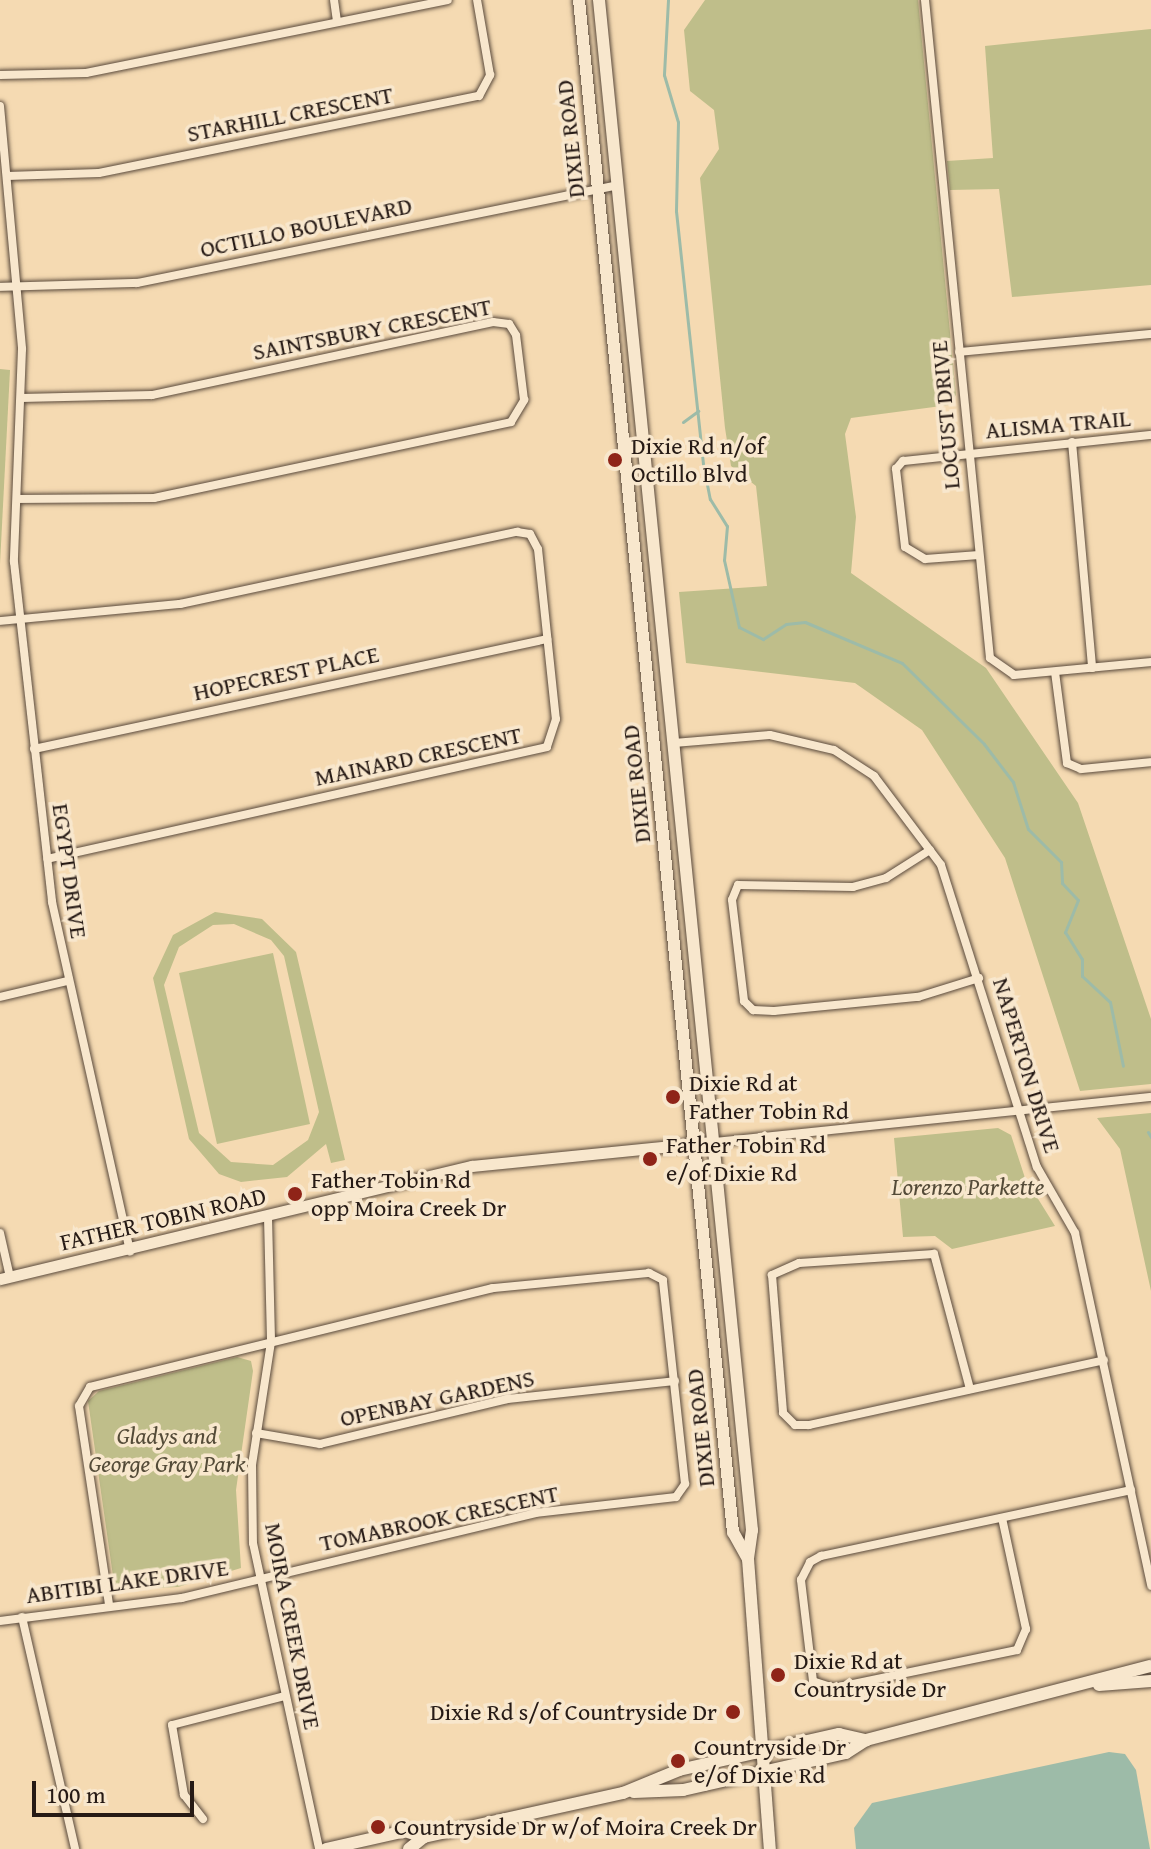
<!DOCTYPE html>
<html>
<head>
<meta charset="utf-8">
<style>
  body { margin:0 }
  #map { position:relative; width:1151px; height:1849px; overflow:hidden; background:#f5dab2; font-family:"Gentium Book Plus",serif }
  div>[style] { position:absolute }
  .green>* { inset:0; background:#bfbe8a }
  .water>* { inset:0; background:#9dbba8 }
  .stream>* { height:3px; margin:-1.5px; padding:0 1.5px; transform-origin:1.5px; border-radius:1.5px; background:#9dbba8 }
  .roads { filter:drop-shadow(0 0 2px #5a4a3c) drop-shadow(0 0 2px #5a4a3c) }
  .minor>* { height:8px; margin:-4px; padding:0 4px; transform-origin:4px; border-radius:4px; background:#f8e7cd }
  .tertiary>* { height:11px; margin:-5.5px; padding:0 5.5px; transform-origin:5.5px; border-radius:5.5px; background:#f8e7cd }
  .secondary>* { height:12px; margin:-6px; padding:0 6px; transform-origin:6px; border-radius:6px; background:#f8e7cd }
  .dots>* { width:22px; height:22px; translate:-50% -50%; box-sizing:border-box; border:4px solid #f8e7cd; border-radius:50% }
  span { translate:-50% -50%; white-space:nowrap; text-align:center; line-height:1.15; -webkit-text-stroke:7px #f8e7cd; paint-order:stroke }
  .street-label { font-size:24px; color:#261a15 }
  .poi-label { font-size:24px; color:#261a15 }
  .left { translate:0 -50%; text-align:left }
  .right { translate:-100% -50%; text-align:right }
  .park-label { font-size:24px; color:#544b38; font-style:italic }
  .scale { position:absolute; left:32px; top:1781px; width:162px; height:36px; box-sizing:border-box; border:4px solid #261a15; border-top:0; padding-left:10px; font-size:24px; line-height:28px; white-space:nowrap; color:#261a15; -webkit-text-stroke:6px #f8e7cd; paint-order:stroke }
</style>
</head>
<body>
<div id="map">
  <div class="green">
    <i style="clip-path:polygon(705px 0,918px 0,956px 395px,949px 405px,851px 418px,845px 434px,856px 517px,851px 573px,986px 668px,1078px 803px,1151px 1019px,1151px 1084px,1080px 1091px,1005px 858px,922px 730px,855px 683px,686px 663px,679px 592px,767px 586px,756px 486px,731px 466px,725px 428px,700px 178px,719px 149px,714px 110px,690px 91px,684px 30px)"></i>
    <i style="clip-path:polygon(1151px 29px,1151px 285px,1012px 297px,999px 189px,950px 190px,947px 161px,993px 158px,985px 46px)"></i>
    <i style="clip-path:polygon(0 369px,10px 370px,0 564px)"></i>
    <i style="clip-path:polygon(evenodd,215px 912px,262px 919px,296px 952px,345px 1160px,331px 1163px,326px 1144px,287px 1177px,241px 1182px,219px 1174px,189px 1139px,153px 978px,173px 935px,215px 912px,234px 924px,271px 940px,284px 956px,319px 1112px,308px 1140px,273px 1165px,231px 1162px,199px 1133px,164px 985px,179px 947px,213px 925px,234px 924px)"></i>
    <i style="clip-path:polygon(273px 953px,310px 1124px,217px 1144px,179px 973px)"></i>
    <i style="clip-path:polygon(1151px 1113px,1151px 1291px,1120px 1149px,1097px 1118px)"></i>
    <i style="clip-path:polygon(998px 1128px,1011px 1135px,1025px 1178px,1055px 1226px,952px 1249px,935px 1236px,903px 1237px,894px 1138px)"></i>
    <i style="clip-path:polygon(237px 1357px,251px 1361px,253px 1371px,236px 1490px,241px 1568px,178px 1587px,115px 1590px,88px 1401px,99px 1391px)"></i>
  </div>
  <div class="water">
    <i style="clip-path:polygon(1109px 1752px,1125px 1754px,1136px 1770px,1150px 1849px,856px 1849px,854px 1828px,872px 1803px)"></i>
  </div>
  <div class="stream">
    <i style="left:668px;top:0;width:75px;rotate:93.1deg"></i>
    <i style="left:664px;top:75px;width:49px;rotate:73.4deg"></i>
    <i style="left:678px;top:122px;width:89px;rotate:91.3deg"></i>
    <i style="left:676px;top:211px;width:254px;rotate:83.9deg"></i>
    <i style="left:703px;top:464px;width:36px;rotate:79deg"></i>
    <i style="left:710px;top:499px;width:32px;rotate:58deg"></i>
    <i style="left:727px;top:526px;width:34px;rotate:95deg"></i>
    <i style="left:724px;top:560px;width:69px;rotate:77.4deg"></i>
    <i style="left:739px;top:627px;width:27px;rotate:27deg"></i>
    <i style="left:763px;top:639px;width:27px;rotate:-33deg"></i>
    <i style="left:786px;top:624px;width:19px;rotate:-6deg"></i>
    <i style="left:805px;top:622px;width:105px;rotate:22.9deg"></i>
    <i style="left:902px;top:663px;width:115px;rotate:44.6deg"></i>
    <i style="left:984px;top:744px;width:48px;rotate:52.7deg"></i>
    <i style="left:1013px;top:782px;width:49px;rotate:72.3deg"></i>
    <i style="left:1028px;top:829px;width:47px;rotate:45deg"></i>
    <i style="left:1061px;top:862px;width:21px;rotate:87deg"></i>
    <i style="left:1062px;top:883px;width:23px;rotate:47deg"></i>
    <i style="left:1078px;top:900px;width:35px;rotate:112deg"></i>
    <i style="left:1065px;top:932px;width:32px;rotate:58deg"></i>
    <i style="left:1082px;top:959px;width:17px;rotate:90deg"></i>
    <i style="left:1082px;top:976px;width:38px;rotate:43deg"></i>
    <i style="left:1110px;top:1002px;width:65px;rotate:78.5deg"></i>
    <i style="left:683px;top:422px;width:19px;rotate:-36deg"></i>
    <i style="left:1148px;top:1132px;width:6px;rotate:59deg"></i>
  </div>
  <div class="roads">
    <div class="minor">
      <i style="left:334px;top:0;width:22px;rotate:82deg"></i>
      <i style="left:925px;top:0;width:661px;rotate:84.36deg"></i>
      <i style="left:990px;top:658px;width:29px;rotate:35deg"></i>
      <i style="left:1014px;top:675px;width:138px;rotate:-5.4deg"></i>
      <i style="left:0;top:75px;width:86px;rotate:-1.3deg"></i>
      <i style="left:86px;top:73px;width:369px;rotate:-11.4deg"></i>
      <i style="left:0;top:106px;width:244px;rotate:84.8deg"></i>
      <i style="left:22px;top:349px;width:213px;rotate:92.2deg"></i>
      <i style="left:14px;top:562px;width:342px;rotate:83.6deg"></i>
      <i style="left:52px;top:902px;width:358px;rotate:77.4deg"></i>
      <i style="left:7px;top:176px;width:92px;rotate:-1.9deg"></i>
      <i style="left:99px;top:173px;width:388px;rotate:-11.5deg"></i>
      <i style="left:479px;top:96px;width:24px;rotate:-62deg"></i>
      <i style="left:490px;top:75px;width:76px;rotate:-99.8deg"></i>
      <i style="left:0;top:287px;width:137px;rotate:-1.7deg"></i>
      <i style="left:137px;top:283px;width:490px;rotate:-11.5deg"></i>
      <i style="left:959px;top:352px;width:193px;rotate:-5.4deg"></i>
      <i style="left:1072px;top:442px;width:227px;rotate:84.9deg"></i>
      <i style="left:17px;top:499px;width:137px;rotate:-0.4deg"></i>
      <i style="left:154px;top:498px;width:365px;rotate:-12deg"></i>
      <i style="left:511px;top:422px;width:26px;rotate:-59deg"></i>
      <i style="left:524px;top:400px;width:65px;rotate:-97deg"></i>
      <i style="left:516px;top:335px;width:13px;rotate:-122deg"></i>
      <i style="left:509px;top:324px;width:16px;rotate:-173deg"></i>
      <i style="left:493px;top:322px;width:349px;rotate:167.9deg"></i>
      <i style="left:152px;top:395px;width:131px;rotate:178.7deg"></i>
      <i style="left:979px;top:555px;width:54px;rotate:175.8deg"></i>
      <i style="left:925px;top:559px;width:23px;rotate:-149deg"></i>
      <i style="left:905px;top:547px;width:79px;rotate:-96.6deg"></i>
      <i style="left:896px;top:469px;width:11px;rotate:-49deg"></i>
      <i style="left:903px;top:461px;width:249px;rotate:-6deg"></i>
      <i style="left:0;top:621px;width:181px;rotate:-5.4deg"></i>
      <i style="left:180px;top:604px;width:345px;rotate:-12.1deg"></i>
      <i style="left:517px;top:532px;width:13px;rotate:9deg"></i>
      <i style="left:530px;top:534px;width:17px;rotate:62deg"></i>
      <i style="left:538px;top:549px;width:171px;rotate:84deg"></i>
      <i style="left:556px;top:719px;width:29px;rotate:108deg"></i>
      <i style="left:547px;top:747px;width:512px;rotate:167.37deg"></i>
      <i style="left:1055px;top:672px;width:92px;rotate:82.5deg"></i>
      <i style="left:1067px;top:763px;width:15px;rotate:23deg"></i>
      <i style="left:1081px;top:769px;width:70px;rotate:-5.7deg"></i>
      <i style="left:674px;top:743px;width:96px;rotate:-4.8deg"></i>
      <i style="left:770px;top:735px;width:66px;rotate:13.2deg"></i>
      <i style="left:834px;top:750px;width:48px;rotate:33deg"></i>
      <i style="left:874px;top:776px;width:111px;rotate:53deg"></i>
      <i style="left:941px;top:865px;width:317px;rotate:72.4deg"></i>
      <i style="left:1037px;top:1167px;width:76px;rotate:60.1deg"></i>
      <i style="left:1075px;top:1233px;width:361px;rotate:77.8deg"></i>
      <i style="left:34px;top:749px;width:525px;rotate:-12.1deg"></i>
      <i style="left:930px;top:850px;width:52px;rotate:147.5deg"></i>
      <i style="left:886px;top:878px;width:34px;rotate:165deg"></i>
      <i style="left:853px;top:887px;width:115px;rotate:-179deg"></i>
      <i style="left:738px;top:885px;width:16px;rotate:112deg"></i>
      <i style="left:732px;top:900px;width:102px;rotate:83.2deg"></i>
      <i style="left:744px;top:1001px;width:13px;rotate:45deg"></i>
      <i style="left:753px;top:1010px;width:21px;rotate:3deg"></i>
      <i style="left:774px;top:1011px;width:145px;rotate:-5.6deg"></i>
      <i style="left:918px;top:997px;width:64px;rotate:-17.3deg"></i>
      <i style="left:0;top:997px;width:69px;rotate:-13.4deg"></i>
      <i style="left:714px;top:1142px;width:439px;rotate:-5.9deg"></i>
      <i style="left:268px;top:1217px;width:125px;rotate:88.6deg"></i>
      <i style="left:271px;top:1342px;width:124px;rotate:98.8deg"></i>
      <i style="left:252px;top:1465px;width:78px;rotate:89.3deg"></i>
      <i style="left:253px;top:1543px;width:313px;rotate:77.8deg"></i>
      <i style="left:0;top:1233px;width:45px;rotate:77.2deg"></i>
      <i style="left:970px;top:1389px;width:140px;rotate:-104.9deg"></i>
      <i style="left:934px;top:1254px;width:135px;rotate:176.2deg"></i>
      <i style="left:799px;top:1263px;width:30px;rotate:156deg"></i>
      <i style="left:772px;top:1275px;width:138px;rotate:85.4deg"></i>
      <i style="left:783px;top:1413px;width:17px;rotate:45deg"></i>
      <i style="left:795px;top:1425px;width:14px"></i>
      <i style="left:809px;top:1425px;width:302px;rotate:-12.4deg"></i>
      <i style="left:256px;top:1433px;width:65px;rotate:9.8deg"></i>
      <i style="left:320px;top:1444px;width:192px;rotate:-13.5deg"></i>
      <i style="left:507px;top:1399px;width:169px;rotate:-6.1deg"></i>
      <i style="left:1002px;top:1518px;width:114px;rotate:77.8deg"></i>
      <i style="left:1026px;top:1629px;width:23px;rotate:113deg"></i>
      <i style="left:1017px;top:1650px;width:187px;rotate:168.3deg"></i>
      <i style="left:834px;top:1688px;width:22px;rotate:-162deg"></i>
      <i style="left:813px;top:1681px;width:102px;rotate:-96.8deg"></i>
      <i style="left:801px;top:1580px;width:20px;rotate:-63deg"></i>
      <i style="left:810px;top:1562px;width:13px;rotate:-29deg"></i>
      <i style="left:821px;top:1556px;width:317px;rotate:-12deg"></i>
      <i style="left:22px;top:1617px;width:238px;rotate:77.1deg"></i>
      <i style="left:0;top:1621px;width:183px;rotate:-7.2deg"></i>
      <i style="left:182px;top:1598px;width:363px;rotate:-13.5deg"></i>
      <i style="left:535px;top:1513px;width:142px;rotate:-6.5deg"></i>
      <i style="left:676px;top:1497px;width:16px;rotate:-55deg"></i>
      <i style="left:685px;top:1484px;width:205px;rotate:-96.2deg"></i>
      <i style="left:663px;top:1280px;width:16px;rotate:-153deg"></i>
      <i style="left:649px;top:1273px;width:157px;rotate:174.5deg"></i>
      <i style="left:493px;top:1288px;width:415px;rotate:166.2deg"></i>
      <i style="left:90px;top:1387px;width:22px;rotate:120deg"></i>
      <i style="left:79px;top:1406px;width:200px;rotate:81.4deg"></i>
      <i style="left:203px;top:1819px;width:31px;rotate:-128deg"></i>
      <i style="left:184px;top:1795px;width:71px;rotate:-99.7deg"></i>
      <i style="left:172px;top:1725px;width:117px;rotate:-14.4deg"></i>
    </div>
    <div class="tertiary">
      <i style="left:0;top:1279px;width:485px;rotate:-13.5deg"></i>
      <i style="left:472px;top:1166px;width:243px;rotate:-5.7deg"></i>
    </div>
    <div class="secondary">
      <i style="left:579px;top:0;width:1540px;rotate:84.26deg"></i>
      <i style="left:733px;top:1532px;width:31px;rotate:61deg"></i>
      <i style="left:599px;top:0;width:1538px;rotate:84.29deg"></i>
      <i style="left:752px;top:1530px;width:29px;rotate:98deg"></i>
      <i style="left:748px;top:1559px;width:291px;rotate:85.7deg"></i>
      <i style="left:1099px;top:1685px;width:52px;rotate:-4.4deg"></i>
      <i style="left:634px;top:1792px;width:49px;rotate:-2.3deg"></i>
      <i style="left:683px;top:1790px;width:167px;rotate:-12.8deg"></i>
      <i style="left:846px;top:1753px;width:24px;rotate:-33deg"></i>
      <i style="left:866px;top:1740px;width:294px;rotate:-14.6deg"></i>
      <i style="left:326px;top:1849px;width:81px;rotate:-12.8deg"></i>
      <i style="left:405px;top:1831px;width:20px;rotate:18deg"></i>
      <i style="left:424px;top:1837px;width:204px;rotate:-12.5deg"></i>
      <i style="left:623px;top:1793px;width:61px;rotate:-22.3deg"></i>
      <i style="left:679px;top:1770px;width:164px;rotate:-12.7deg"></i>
      <i style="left:839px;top:1734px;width:28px;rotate:13deg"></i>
      <i style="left:409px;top:1849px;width:19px;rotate:-39deg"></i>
    </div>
  </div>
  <div class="dots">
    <i style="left:615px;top:460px;background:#8f2418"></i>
    <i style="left:673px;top:1097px;background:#8f2418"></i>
    <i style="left:650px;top:1159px;background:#8f2418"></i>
    <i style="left:295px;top:1194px;background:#8f2418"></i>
    <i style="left:778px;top:1675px;background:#8f2418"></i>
    <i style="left:733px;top:1712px;background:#8f2418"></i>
    <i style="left:678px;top:1761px;background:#8f2418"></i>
    <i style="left:378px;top:1827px;background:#8f2418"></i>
  </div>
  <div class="street-label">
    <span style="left:290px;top:114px;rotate:-11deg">STARHILL CRESCENT</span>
    <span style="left:570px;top:139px;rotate:-96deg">DIXIE ROAD</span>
    <span style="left:306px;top:227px;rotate:-12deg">OCTILLO BOULEVARD</span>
    <span style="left:372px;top:329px;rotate:-11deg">SAINTSBURY CRESCENT</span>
    <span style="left:945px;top:415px;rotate:-95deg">LOCUST DRIVE</span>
    <span style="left:1058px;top:424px;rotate:-5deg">ALISMA TRAIL</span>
    <span style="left:286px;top:673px;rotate:-12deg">HOPECREST PLACE</span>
    <span style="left:418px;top:756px;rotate:-12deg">MAINARD CRESCENT</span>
    <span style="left:636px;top:784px;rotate:-96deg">DIXIE ROAD</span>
    <span style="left:70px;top:871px;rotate:82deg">EGYPT DRIVE</span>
    <span style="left:1027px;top:1065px;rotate:73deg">NAPERTON DRIVE</span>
    <span style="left:163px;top:1219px;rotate:-13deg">FATHER TOBIN ROAD</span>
    <span style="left:437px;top:1398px;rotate:-12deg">OPENBAY GARDENS</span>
    <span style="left:700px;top:1428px;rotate:-96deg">DIXIE ROAD</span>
    <span style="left:439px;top:1518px;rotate:-12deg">TOMABROOK CRESCENT</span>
    <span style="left:127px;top:1581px;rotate:-8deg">ABITIBI LAKE DRIVE</span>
    <span style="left:293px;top:1626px;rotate:79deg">MOIRA CREEK DRIVE</span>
  </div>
  <div class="poi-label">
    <span class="left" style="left:631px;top:460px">Dixie Rd n/of<br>Octillo Blvd</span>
    <span class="left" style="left:689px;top:1097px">Dixie Rd at<br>Father Tobin Rd</span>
    <span class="left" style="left:666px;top:1159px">Father Tobin Rd<br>e/of Dixie Rd</span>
    <span class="left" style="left:311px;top:1194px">Father Tobin Rd<br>opp Moira Creek Dr</span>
    <span class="left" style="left:794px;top:1675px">Dixie Rd at<br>Countryside Dr</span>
    <span class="right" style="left:717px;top:1712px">Dixie Rd s/of Countryside Dr</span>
    <span class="left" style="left:694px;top:1761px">Countryside Dr<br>e/of Dixie Rd</span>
    <span class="left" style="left:394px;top:1827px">Countryside Dr w/of Moira Creek Dr</span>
  </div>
  <div class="park-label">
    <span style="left:968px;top:1187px">Lorenzo Parkette</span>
    <span style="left:167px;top:1450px">Gladys and<br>George Gray Park</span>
  </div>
  <div class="scale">100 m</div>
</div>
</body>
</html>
